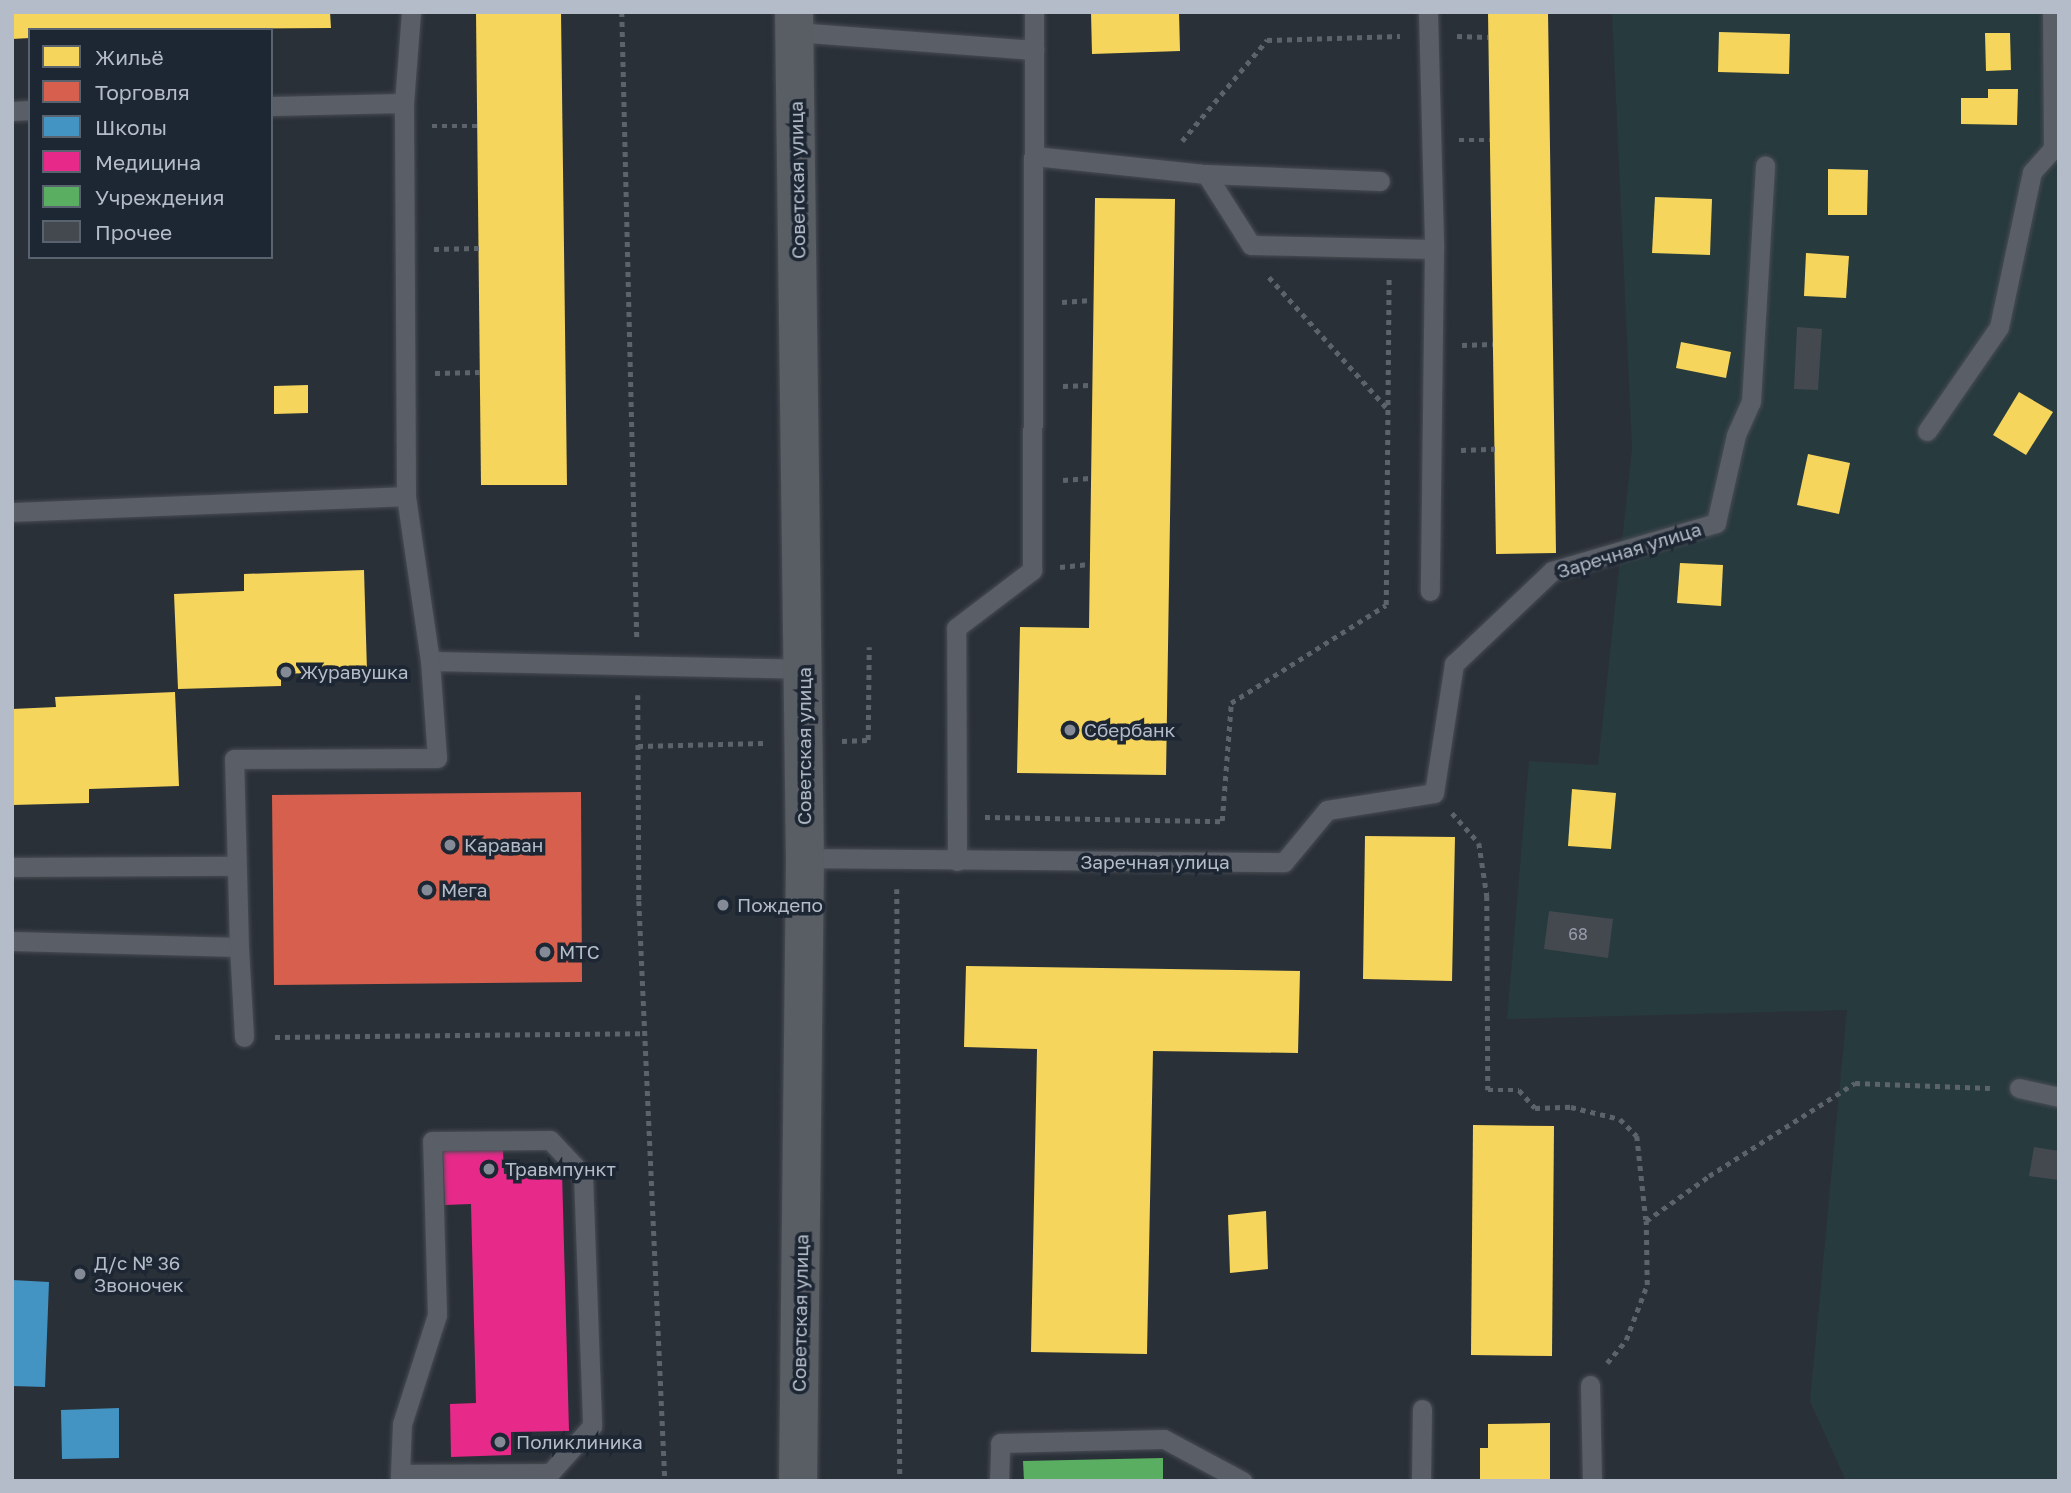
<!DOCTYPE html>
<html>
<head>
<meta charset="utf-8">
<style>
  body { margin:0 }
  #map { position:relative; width:2071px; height:1493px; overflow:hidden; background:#2a3038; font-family:"Golos Text",sans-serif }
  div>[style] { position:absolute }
  .green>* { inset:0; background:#273a3e }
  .homes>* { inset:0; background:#f6d55c }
  .shops>* { inset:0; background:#d6604d }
  .schools>* { inset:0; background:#4393c3 }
  .health>* { inset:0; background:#e7298a }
  .public>* { inset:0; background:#5aae61 }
  .building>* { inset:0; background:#444950 }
  .path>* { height:4.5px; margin-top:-2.25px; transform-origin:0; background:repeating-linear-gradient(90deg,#5d636a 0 5px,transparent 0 10px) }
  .roads { filter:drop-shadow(0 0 2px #484c53) drop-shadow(0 0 2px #484c53) }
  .service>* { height:19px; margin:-9.5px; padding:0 9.5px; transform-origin:9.5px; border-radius:9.5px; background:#5a5e66 }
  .secondary>* { height:38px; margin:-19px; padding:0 19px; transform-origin:19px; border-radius:19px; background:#595d64 }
  .dots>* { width:19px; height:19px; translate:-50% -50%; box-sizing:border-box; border:4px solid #1d2633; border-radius:50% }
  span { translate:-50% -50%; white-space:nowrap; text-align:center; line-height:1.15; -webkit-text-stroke:7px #1d2633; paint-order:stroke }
  .number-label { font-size:16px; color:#989fab }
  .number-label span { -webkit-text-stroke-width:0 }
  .street-label { font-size:19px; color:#b4bcc9 }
  .poi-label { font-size:19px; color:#b4bcc9 }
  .left { translate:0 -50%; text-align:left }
  .frame { position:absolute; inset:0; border:14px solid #b4bcc9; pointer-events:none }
  .legend { position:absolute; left:28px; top:28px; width:245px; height:231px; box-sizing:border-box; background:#1d2633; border:2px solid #59626f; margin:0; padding:9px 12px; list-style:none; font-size:21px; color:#b4bcc9 }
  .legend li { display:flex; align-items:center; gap:14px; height:35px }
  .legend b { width:35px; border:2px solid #59626f }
</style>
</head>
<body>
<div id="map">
  <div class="green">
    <i style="clip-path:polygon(1612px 12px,2059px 12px,2059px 1481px,1846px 1481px,1810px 1401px,1847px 1010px,1507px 1019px,1529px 761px,1598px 765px,1632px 449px)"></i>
  </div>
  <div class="homes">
    <i style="clip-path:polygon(12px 12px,330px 12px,331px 28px,30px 30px,30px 38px,12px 39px)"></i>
    <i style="clip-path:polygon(476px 12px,561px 12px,567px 485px,481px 485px)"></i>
    <i style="clip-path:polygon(1091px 12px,1179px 12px,1180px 51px,1092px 54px)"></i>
    <i style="clip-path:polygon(1488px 12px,1548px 12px,1556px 553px,1496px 554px)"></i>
    <i style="clip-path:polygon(1719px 32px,1790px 34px,1789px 74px,1718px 72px)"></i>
    <i style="clip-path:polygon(1985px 33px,2010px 33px,2011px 70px,1986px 71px)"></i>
    <i style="clip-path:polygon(1988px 89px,2018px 89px,2017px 125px,1961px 124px,1961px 98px,1988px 98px)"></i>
    <i style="clip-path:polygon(1828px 169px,1868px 170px,1867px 215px,1828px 215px)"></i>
    <i style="clip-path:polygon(1655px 197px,1712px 199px,1710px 255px,1652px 253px)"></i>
    <i style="clip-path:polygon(1095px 198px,1175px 199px,1166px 775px,1017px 773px,1020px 627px,1089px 628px)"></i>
    <i style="clip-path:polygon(1806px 253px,1849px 256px,1846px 298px,1804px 296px)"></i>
    <i style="clip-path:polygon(1681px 342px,1731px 352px,1726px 378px,1676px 368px)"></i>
    <i style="clip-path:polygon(308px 385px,308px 413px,274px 414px,274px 386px)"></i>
    <i style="clip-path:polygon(2019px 392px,2053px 412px,2026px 455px,1993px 435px)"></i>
    <i style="clip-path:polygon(1808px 454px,1850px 463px,1839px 514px,1797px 505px)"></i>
    <i style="clip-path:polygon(1680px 563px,1723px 565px,1721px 606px,1677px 603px)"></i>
    <i style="clip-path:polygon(364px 570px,367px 671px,281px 674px,281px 686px,178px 689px,174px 594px,244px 591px,244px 574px)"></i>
    <i style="clip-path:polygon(175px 692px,179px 786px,89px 789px,89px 803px,12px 805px,12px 709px,56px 707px,55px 697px)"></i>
    <i style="clip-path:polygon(1572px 789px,1616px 793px,1611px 849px,1568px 846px)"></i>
    <i style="clip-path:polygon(1365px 836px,1455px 837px,1452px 981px,1363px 979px)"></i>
    <i style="clip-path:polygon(966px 966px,1300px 971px,1298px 1053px,1153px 1051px,1147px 1354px,1031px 1352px,1037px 1049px,964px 1047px)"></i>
    <i style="clip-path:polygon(1473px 1125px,1554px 1126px,1552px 1356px,1471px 1355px)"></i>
    <i style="clip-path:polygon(1266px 1211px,1268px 1269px,1230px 1273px,1228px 1215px)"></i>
    <i style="clip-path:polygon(1550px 1423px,1550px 1481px,1480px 1481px,1480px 1448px,1488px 1448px,1488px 1424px)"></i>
  </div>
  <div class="shops">
    <i style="clip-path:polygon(581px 792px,582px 982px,274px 985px,272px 795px)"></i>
  </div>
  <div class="schools">
    <i style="clip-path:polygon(12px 1280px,49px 1282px,45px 1387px,12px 1386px)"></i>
    <i style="clip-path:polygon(119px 1408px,119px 1458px,62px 1459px,61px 1410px)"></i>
  </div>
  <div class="health">
    <i style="clip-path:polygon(503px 1150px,504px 1174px,562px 1172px,569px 1431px,511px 1432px,511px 1455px,451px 1457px,450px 1404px,476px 1403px,471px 1204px,445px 1205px,443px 1151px)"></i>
  </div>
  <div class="public">
    <i style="clip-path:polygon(1163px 1458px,1163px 1481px,1024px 1481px,1023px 1461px)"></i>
  </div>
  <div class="building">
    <i style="clip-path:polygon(1797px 327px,1822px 329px,1818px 390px,1794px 389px)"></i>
    <i style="clip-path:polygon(1549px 911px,1613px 919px,1608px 958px,1544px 949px)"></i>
    <i style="clip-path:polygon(2034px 1147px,2059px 1151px,2059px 1180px,2029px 1176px)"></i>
  </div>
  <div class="path">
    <i style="left:622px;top:12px;width:626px;rotate:88.63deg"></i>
    <i style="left:1457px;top:36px;width:31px;rotate:2deg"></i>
    <i style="left:432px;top:126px;width:45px"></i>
    <i style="left:1459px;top:140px;width:31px"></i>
    <i style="left:1182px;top:141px;width:132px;rotate:-49.9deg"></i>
    <i style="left:1267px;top:40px;width:133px;rotate:-1.7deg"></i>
    <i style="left:434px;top:249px;width:45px;rotate:-1.3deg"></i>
    <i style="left:1269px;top:277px;width:176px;rotate:48deg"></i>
    <i style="left:1062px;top:302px;width:30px;rotate:-4deg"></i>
    <i style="left:1462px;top:345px;width:31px;rotate:-2deg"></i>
    <i style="left:435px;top:373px;width:45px;rotate:-1.3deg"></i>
    <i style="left:1063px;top:386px;width:27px;rotate:-2deg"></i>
    <i style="left:1461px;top:450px;width:34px;rotate:-2deg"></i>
    <i style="left:1063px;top:480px;width:27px;rotate:-4deg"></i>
    <i style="left:1060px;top:567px;width:27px;rotate:-6deg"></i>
    <i style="left:638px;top:695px;width:206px;rotate:89.7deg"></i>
    <i style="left:639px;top:901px;width:581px;rotate:87.43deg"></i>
    <i style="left:842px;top:741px;width:26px;rotate:-2deg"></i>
    <i style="left:868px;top:740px;width:93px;rotate:-89.4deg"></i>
    <i style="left:638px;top:746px;width:125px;rotate:-1.4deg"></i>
    <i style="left:1452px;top:813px;width:40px;rotate:48deg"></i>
    <i style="left:1479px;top:843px;width:54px;rotate:81.4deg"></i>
    <i style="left:1487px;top:896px;width:194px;rotate:89.7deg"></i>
    <i style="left:1488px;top:1090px;width:31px"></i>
    <i style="left:1519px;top:1090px;width:24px;rotate:48deg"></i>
    <i style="left:1535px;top:1108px;width:36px;rotate:-2deg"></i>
    <i style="left:1571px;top:1107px;width:50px;rotate:13.8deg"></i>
    <i style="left:1620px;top:1119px;width:24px;rotate:45deg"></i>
    <i style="left:1637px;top:1136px;width:84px;rotate:83.9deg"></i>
    <i style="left:985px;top:817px;width:237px;rotate:1deg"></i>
    <i style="left:1222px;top:821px;width:118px;rotate:-85.6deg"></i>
    <i style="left:1231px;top:703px;width:183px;rotate:-32.3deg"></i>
    <i style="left:1386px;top:605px;width:327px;rotate:-89.5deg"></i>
    <i style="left:897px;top:889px;width:592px;rotate:89.71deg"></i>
    <i style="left:275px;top:1037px;width:370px;rotate:-0.6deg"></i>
    <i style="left:1607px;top:1363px;width:30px;rotate:-50deg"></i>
    <i style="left:1626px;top:1340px;width:59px;rotate:-69.1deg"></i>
    <i style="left:1647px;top:1285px;width:64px;rotate:-90.9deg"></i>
    <i style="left:1646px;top:1221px;width:77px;rotate:-35.5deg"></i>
    <i style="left:1709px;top:1176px;width:173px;rotate:-32.5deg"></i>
    <i style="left:1855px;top:1083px;width:135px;rotate:2.1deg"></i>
  </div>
  <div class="roads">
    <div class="service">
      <i style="left:1428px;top:12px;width:237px;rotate:88.5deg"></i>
      <i style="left:1434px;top:249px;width:342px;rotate:90.7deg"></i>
      <i style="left:795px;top:32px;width:240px;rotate:4.3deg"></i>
      <i style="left:404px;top:103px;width:91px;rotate:-85.6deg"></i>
      <i style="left:12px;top:111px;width:18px;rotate:-3deg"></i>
      <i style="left:1034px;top:156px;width:173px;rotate:6deg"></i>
      <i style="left:1206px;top:174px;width:84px;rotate:57.6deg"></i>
      <i style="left:1251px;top:245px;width:183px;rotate:1.3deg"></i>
      <i style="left:1206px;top:174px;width:174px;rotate:2.3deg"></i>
      <i style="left:1927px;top:431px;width:126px;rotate:-55.3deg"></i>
      <i style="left:1999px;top:327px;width:158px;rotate:-78deg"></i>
      <i style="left:2032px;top:172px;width:31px;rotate:-48deg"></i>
      <i style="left:2053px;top:149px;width:137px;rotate:-90.4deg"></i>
      <i style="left:12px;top:512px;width:394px;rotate:-2.3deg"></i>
      <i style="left:430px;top:661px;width:374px;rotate:1.2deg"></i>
      <i style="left:805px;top:858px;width:479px;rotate:0.5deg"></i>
      <i style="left:1284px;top:862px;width:67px;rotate:-50.4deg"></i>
      <i style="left:1327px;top:810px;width:108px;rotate:-9deg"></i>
      <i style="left:1434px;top:793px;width:131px;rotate:-81.2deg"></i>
      <i style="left:1454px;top:664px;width:135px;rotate:-43.5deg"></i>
      <i style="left:1552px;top:571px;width:171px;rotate:-16.3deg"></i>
      <i style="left:1716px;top:523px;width:90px;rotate:-77.2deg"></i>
      <i style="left:1736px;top:435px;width:36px;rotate:-66deg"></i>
      <i style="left:1751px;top:402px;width:237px;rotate:-86.6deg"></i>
      <i style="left:957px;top:861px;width:233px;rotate:-90.2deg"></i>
      <i style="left:956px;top:628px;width:96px;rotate:-37.3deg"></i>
      <i style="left:1032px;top:570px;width:558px;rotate:-89.79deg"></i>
      <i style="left:12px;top:867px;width:221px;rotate:-0.3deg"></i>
      <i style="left:12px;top:941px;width:227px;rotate:1.5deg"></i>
      <i style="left:239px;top:947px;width:188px;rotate:-91.5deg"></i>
      <i style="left:234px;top:759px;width:203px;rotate:-0.3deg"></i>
      <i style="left:437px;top:758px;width:97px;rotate:-94.1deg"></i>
      <i style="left:430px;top:661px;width:167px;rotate:-98.3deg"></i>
      <i style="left:406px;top:496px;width:393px;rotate:-90.3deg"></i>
      <i style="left:404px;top:103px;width:133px;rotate:178.7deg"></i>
      <i style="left:239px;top:947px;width:90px;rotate:86.8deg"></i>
      <i style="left:2019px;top:1088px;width:41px;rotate:12.7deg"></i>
      <i style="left:1590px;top:1385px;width:96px;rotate:88.8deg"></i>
      <i style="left:400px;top:1481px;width:7px;rotate:-90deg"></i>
      <i style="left:400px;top:1474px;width:50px;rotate:-87.7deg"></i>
      <i style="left:402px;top:1424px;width:114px;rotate:-72.2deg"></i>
      <i style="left:437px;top:1315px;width:174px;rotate:-91.6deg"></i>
      <i style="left:432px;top:1141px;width:118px;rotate:-0.5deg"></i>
      <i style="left:550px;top:1140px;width:48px;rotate:46.7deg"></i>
      <i style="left:583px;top:1175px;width:251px;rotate:87.9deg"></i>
      <i style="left:592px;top:1426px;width:63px;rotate:131.8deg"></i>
      <i style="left:550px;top:1473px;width:150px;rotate:179.6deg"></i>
      <i style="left:999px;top:1481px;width:38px;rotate:-88deg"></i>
      <i style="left:1000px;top:1443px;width:164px;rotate:-1.4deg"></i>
      <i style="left:1164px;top:1439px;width:89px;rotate:28.3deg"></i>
      <i style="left:1421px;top:1481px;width:72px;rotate:-89.2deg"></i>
    </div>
    <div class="secondary">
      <i style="left:794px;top:12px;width:846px;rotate:89.26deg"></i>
      <i style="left:805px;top:858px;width:623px;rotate:90.64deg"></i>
    </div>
  </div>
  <div class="dots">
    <i style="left:286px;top:672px;background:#848b96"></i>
    <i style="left:1070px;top:730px;background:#848b96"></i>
    <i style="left:450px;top:845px;background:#848b96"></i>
    <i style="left:427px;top:890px;background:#848b96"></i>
    <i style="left:723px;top:905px;background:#848b96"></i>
    <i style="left:545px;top:952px;background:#848b96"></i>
    <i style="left:489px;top:1169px;background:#848b96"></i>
    <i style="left:80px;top:1274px;background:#848b96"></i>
    <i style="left:500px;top:1442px;background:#848b96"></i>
  </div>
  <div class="number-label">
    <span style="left:1578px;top:934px">68</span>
  </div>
  <div class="street-label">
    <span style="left:797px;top:180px;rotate:-91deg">Советская улица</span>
    <span style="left:1629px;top:550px;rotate:-17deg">Заречная улица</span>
    <span style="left:804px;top:746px;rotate:-90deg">Советская улица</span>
    <span style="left:1155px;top:862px">Заречная улица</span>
    <span style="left:800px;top:1313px;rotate:-89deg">Советская улица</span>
  </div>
  <div class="poi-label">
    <span class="left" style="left:300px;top:672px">Журавушка</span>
    <span class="left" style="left:1084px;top:730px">Сбербанк</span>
    <span class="left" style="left:464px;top:845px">Караван</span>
    <span class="left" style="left:441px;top:890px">Мега</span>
    <span class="left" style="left:737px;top:905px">Пождепо</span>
    <span class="left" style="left:559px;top:952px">МТС</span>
    <span class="left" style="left:505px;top:1169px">Травмпункт</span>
    <span class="left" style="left:94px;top:1274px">Д/с № 36<br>Звоночек</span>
    <span class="left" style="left:516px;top:1442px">Поликлиника</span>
  </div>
  <div class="frame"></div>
  <ul class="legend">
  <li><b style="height:19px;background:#f6d55c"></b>Жильё</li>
  <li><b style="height:19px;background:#d6604d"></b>Торговля</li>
  <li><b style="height:19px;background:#4393c3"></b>Школы</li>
  <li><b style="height:19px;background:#e7298a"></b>Медицина</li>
  <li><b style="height:19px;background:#5aae61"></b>Учреждения</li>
  <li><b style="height:19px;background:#444950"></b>Прочее</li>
  </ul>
</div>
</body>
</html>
